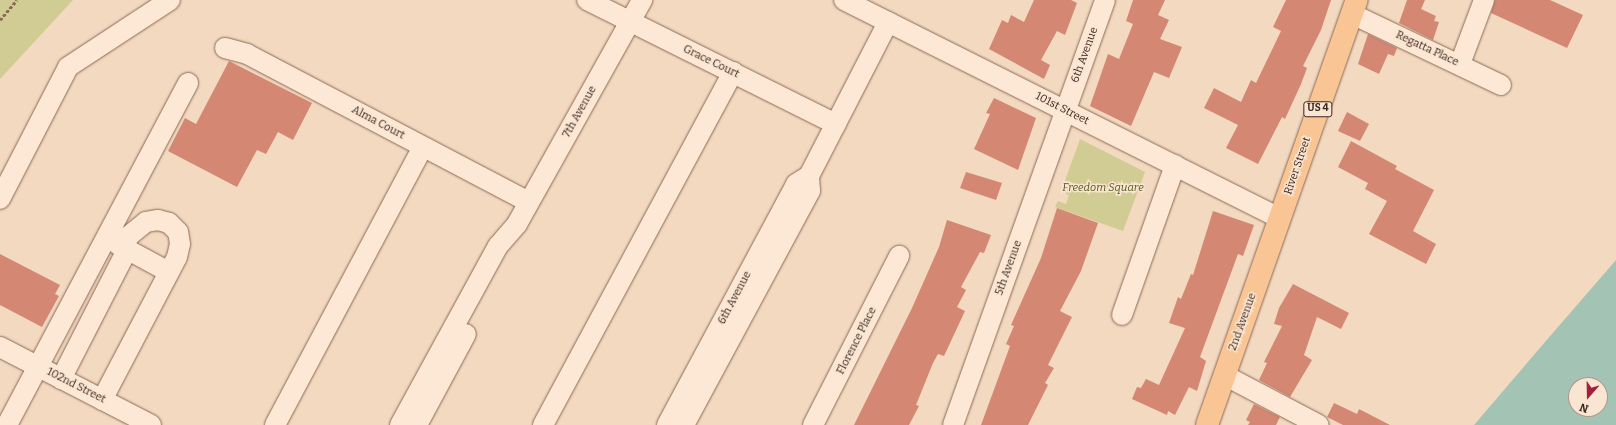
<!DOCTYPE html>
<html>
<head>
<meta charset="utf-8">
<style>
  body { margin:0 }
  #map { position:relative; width:1616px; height:425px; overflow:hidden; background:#f2d9c0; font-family:Bitter,serif }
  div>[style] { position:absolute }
  .green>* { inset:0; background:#d1cc93 }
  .water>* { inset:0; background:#a3c4b4 }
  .building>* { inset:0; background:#d48772 }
  .path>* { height:2.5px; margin-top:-1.25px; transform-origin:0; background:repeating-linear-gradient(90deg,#8d6856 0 3px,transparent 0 5px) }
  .roads { filter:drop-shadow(0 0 1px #8d6856) drop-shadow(0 0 1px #8d6856) }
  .minor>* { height:20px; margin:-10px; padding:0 10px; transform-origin:10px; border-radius:10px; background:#fce8d4 }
  .major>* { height:22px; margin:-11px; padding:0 11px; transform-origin:11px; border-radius:11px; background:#f9c594 }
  span { translate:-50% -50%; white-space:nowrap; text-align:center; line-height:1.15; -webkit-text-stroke:3px #f9e5d1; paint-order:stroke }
  .shield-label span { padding:1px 3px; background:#f9e5d1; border:1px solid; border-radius:3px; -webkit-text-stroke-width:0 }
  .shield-label { font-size:10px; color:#3b251c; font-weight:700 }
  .street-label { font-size:11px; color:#3b251c }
  .park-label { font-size:11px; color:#575a20; font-style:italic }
  .north { position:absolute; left:1568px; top:377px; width:40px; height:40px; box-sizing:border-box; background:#f9e5d1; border:1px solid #ad9889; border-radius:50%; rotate:200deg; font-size:11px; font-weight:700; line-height:16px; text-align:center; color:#3b251c }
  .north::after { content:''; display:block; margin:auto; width:14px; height:18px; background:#a2203c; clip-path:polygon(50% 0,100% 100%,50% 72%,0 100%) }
</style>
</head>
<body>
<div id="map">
  <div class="green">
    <i style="clip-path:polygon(0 0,73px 0,0 79px)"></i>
    <i style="clip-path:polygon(1080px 139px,1145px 172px,1123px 231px,1055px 207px,1058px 201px,1066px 204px,1069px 195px,1061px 192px)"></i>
  </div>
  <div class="water">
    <i style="clip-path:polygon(evenodd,1616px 260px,1616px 425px,1474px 425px,1545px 342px,1616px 260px,1576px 385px,1600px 385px,1600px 409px,1576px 409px,1576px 385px)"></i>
  </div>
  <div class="building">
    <i style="clip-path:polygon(1034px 0,1071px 0,1077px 3px,1065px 35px,1057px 31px,1041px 60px,1050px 65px,1044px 79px,989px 49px,1002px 20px,1008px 23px,1011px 15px,1024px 22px)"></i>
    <i style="clip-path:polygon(1133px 0,1165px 0,1158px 15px,1169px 20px,1160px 39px,1182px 47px,1169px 78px,1154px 72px,1131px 126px,1090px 106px,1108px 54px,1119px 59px,1133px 24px,1126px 21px)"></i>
    <i style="clip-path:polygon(1286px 0,1331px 0,1321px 30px,1303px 66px,1307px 68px,1301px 84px,1285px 119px,1282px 117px,1258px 164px,1226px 148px,1238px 125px,1204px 108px,1214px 88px,1241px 102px,1251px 80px,1256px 83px,1281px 31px,1273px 27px)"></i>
    <i style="clip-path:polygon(1407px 0,1425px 0,1421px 9px,1436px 16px,1434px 21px,1439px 22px,1433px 40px,1399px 23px)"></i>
    <i style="clip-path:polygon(1495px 0,1550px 0,1583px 15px,1567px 48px,1491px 13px)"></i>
    <i style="clip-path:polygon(1368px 34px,1397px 48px,1394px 56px,1388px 54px,1379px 74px,1358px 64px)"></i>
    <i style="clip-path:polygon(229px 61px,312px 103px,293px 140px,278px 132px,266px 154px,257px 150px,237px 187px,168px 151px,185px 118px,196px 124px)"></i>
    <i style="clip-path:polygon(994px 98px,1036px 118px,1018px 170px,974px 149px,990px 114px,986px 113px)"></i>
    <i style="clip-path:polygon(1347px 112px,1369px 124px,1360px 141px,1338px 131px)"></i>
    <i style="clip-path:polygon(1351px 141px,1397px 166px,1395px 169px,1434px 190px,1413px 231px,1436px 244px,1426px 264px,1369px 234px,1387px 201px,1365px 189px,1368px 183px,1338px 167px)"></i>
    <i style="clip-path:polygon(966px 172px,1002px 183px,996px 200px,960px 188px)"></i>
    <i style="clip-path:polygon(1057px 208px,1098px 223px,1081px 271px,1060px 311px,1072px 317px,1048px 365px,1054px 368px,1045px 383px,1048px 385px,1028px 425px,981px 425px,1010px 346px,1006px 344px,1014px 326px,1011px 325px,1041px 258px)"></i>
    <i style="clip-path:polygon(1213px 211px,1254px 225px,1243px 256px,1238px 254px,1200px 357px,1206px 361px,1197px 391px,1189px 387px,1175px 415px,1168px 411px,1167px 415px,1132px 399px,1137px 387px,1141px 388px,1146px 379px,1159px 385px,1185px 328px,1169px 323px,1178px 297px,1181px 299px,1191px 274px,1193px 275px)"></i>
    <i style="clip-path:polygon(947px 220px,991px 235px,984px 253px,980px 252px,961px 287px,966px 290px,957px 307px,965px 311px,944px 356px,938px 354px,933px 363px,916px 405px,919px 406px,909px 425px,854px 425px,912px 308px,939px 247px)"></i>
    <i style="clip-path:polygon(0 254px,60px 285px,55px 294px,59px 296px,42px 327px,0 305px)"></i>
    <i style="clip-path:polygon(1293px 284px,1349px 313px,1341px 329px,1317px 317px,1304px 355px,1312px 360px,1290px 397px,1259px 380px,1267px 363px,1264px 362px,1282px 326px,1274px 324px,1279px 308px)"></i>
    <i style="clip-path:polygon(1334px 403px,1357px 414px,1359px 409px,1390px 425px,1343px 425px,1327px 417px)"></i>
    <i style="clip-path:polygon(1254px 404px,1280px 417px,1276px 425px,1248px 425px,1250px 422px,1246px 420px)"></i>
  </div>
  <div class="path">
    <i style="left:0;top:20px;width:26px;rotate:-50deg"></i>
  </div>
  <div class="roads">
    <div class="minor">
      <i style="left:587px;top:0;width:278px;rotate:26.5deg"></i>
      <i style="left:844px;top:0;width:487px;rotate:26.6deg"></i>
      <i style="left:1352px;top:14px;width:165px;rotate:25.5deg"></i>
      <i style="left:225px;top:48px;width:23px;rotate:15deg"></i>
      <i style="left:247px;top:54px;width:318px;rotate:27.7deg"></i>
      <i style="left:1460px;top:64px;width:68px;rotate:-69.4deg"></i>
      <i style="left:0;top:199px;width:148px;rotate:-62.7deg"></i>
      <i style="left:68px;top:67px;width:122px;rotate:-33.3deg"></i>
      <i style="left:117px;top:244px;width:59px;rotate:28.3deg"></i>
      <i style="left:1122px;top:315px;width:159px;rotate:-70.5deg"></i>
      <i style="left:0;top:347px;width:170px;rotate:27.3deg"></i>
      <i style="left:1224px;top:375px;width:107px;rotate:27.8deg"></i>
      <i style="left:61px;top:379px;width:145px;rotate:-62.9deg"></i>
      <i style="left:102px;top:400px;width:161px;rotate:-62.3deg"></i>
      <i style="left:177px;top:257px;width:13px;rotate:-77deg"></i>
      <i style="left:180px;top:244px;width:12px;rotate:-99deg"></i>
      <i style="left:178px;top:232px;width:13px;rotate:-135deg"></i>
      <i style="left:169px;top:223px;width:11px;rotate:-165deg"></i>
      <i style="left:158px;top:220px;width:12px;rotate:171deg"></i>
      <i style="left:146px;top:222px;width:22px;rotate:141deg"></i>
      <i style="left:129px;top:236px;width:13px;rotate:117deg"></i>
      <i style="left:7px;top:425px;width:387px;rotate:-62.1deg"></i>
      <i style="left:275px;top:425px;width:315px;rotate:-62deg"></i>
      <i style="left:400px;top:425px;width:204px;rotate:-61.3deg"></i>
      <i style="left:498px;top:246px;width:29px;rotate:-49deg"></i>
      <i style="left:517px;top:224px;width:257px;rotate:-60.8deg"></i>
      <i style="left:417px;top:425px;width:103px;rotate:-61.7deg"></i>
      <i style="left:543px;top:425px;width:401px;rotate:-61.7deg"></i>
      <i style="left:667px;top:425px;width:273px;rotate:-61.8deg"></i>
      <i style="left:796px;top:184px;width:15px;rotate:-32deg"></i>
      <i style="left:809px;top:176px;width:173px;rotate:-62.8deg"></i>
      <i style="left:684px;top:425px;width:266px;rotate:-61.7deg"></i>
      <i style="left:810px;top:191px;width:15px;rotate:-94deg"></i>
      <i style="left:813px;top:425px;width:190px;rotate:-63deg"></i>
      <i style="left:953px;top:425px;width:451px;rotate:-70.3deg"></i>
    </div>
    <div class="major">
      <i style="left:1207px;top:425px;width:451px;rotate:-70.6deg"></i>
    </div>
  </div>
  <div class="shield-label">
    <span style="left:1318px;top:109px">US 4</span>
  </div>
  <div class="street-label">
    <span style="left:1427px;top:49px;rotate:25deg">Regatta Place</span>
    <span style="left:1085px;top:55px;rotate:-70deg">6th Avenue</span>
    <span style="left:711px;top:62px;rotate:26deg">Grace Court</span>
    <span style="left:1062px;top:109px;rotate:27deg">101st Street</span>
    <span style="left:580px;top:112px;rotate:-61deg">7th Avenue</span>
    <span style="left:378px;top:123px;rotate:28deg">Alma Court</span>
    <span style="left:1298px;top:166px;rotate:-71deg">River Street</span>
    <span style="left:1009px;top:268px;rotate:-70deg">5th Avenue</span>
    <span style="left:735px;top:298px;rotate:-62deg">6th Avenue</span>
    <span style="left:1243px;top:322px;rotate:-70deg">2nd Avenue</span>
    <span style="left:857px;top:341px;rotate:-63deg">Florence Place</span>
    <span style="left:76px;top:386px;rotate:27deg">102nd Street</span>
  </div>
  <div class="park-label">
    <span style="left:1103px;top:188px">Freedom Square</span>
  </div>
  <div class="north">N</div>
</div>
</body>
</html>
